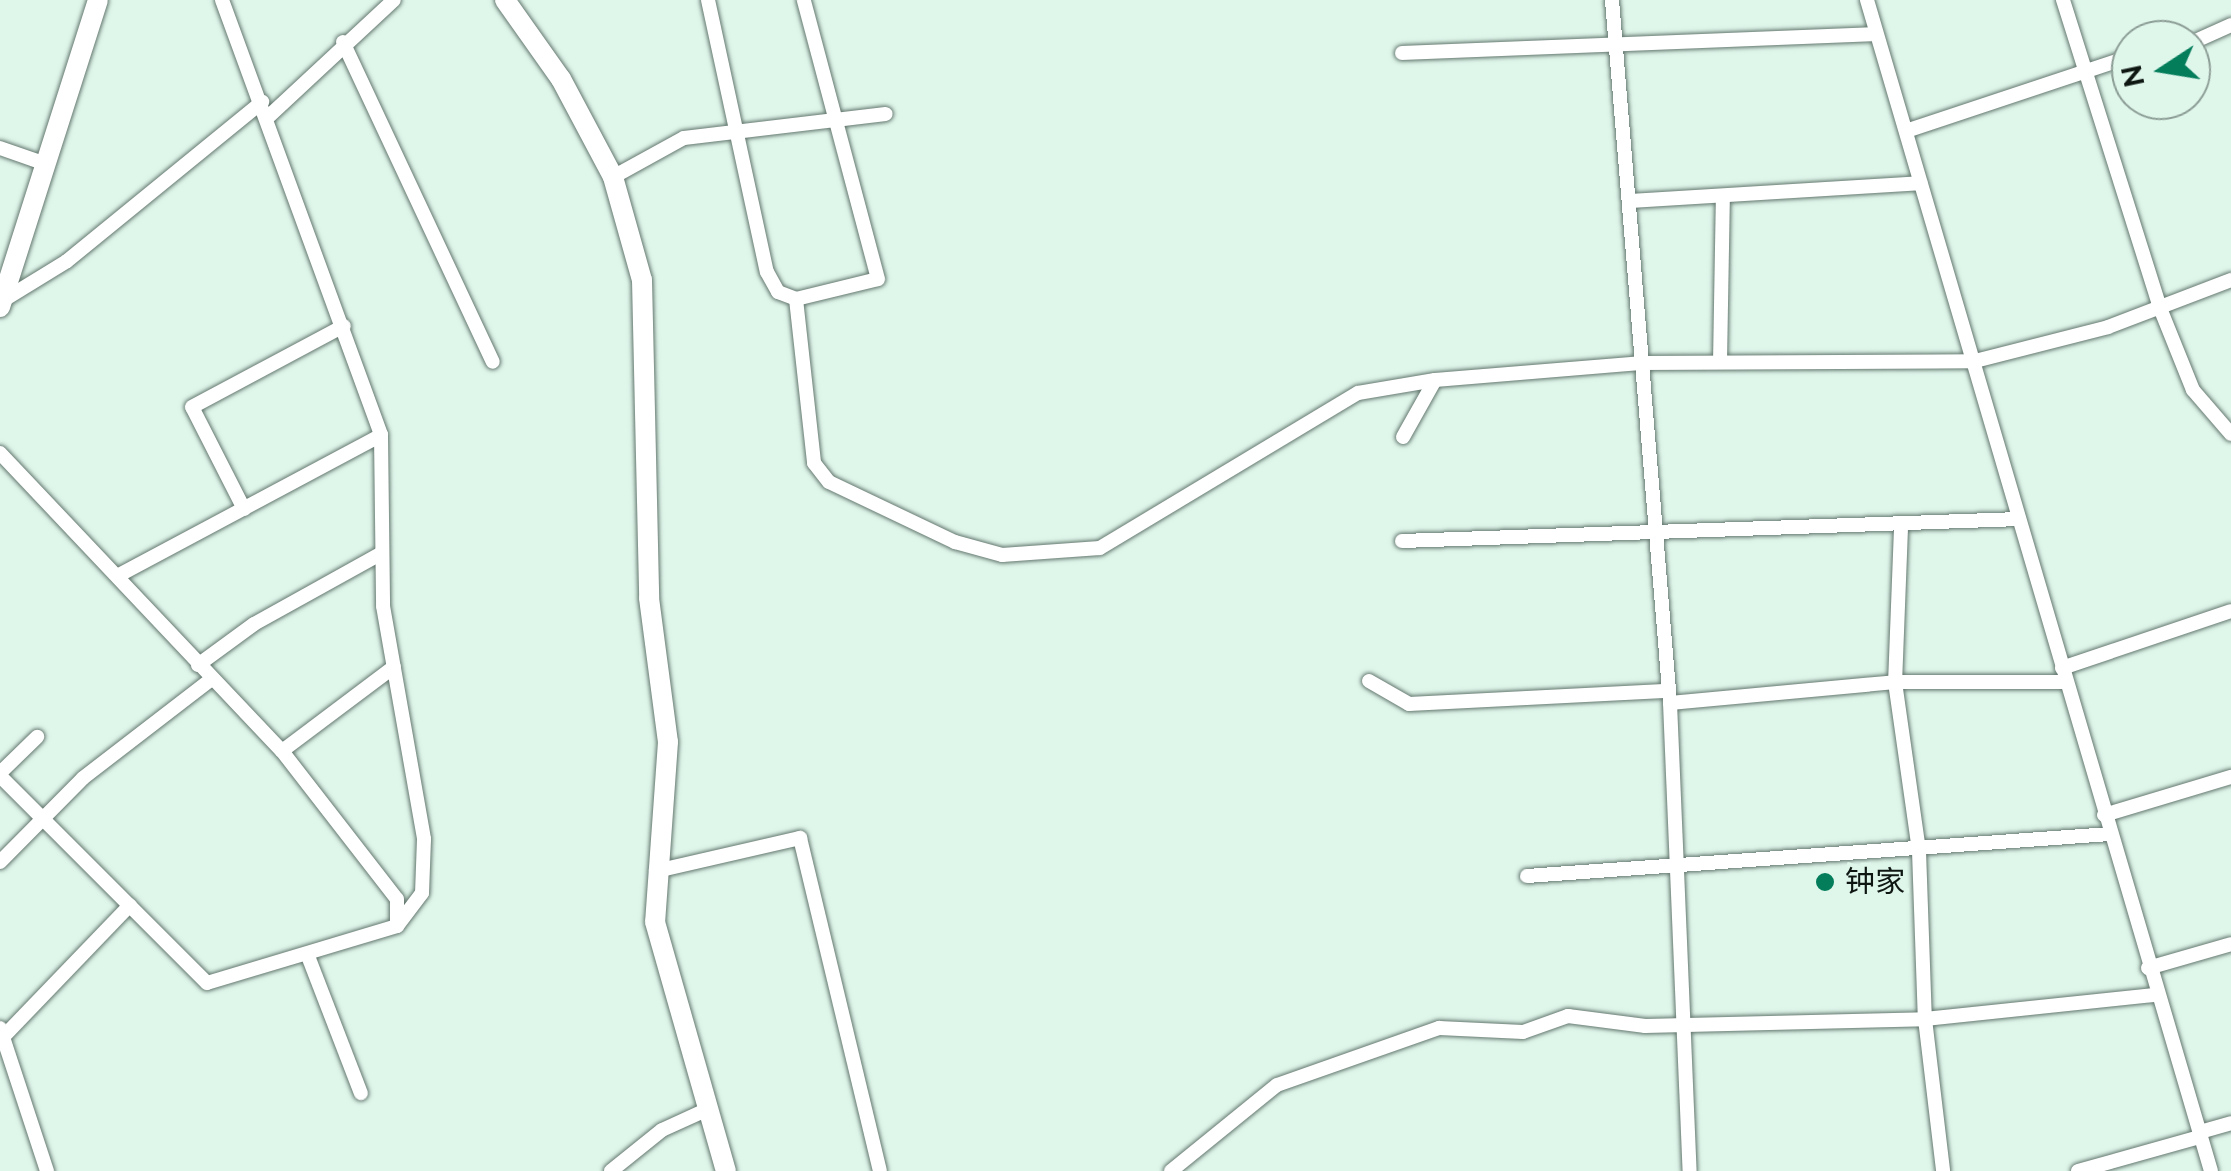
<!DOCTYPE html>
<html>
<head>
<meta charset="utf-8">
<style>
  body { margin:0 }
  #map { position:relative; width:2231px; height:1171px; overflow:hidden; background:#dff6eb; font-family:Raleway,"Noto Sans SC",sans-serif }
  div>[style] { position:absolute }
  .roads { filter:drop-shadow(0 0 2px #64786f) drop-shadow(0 0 2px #64786f) }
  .street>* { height:14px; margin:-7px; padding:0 7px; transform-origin:7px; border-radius:7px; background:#fff }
  .secondary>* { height:20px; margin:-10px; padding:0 10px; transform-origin:10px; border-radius:10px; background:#fff }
  .dots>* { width:28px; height:28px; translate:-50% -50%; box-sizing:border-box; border:5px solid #dff6eb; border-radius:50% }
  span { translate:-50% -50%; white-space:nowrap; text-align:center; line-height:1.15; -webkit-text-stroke:8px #dff6eb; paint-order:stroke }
  .poi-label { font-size:30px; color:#0f1713 }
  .left { translate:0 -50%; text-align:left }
  .north { position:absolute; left:2111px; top:20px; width:100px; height:100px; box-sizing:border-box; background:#dff6eb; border:2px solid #8c9d95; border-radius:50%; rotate:258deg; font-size:28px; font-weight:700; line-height:40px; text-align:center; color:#0f1713 }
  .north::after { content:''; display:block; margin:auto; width:35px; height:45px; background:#047d5b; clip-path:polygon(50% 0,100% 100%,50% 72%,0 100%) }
</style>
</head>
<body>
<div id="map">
  <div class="roads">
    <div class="street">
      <i style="left:222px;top:0;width:463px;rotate:69.9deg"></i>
      <i style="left:381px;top:435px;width:171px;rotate:89.3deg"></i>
      <i style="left:383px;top:606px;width:237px;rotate:80deg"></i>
      <i style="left:424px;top:839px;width:54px;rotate:92.1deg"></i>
      <i style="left:422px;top:893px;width:41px;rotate:127.1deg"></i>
      <i style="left:708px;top:0;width:278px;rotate:77.8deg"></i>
      <i style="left:767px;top:272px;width:23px;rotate:61deg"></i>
      <i style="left:778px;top:292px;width:19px;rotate:21deg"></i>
      <i style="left:796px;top:299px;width:165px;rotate:83.7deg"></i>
      <i style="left:814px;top:463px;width:24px;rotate:52deg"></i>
      <i style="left:829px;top:482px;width:140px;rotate:25.5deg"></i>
      <i style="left:955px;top:542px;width:49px;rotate:15.5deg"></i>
      <i style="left:1002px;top:555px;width:98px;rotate:-4.1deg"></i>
      <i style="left:1100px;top:548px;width:301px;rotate:-31deg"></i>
      <i style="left:1358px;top:393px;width:78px;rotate:-9.6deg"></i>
      <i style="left:1612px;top:0;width:705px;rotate:85.28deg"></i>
      <i style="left:1670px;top:703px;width:468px;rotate:87.6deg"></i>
      <i style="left:1867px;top:0;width:1220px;rotate:73.63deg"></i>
      <i style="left:2063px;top:0;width:323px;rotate:72.5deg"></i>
      <i style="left:2160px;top:308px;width:88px;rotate:68.1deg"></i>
      <i style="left:2193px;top:390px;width:58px;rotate:49.2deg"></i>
      <i style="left:343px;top:42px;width:353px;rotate:64.9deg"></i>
      <i style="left:2191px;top:43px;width:44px;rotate:-24.2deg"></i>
      <i style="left:1402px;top:53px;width:469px;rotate:-2.3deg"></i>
      <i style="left:267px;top:118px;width:173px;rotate:-42.9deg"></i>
      <i style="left:1906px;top:131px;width:237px;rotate:-18.4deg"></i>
      <i style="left:0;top:148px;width:46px;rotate:19.2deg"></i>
      <i style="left:613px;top:177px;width:81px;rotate:-28.8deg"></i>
      <i style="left:684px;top:138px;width:203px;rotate:-6.8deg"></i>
      <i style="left:1629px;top:201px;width:292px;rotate:-3.5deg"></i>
      <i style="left:796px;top:299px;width:84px;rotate:-13.7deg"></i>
      <i style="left:878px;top:279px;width:289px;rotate:-104.9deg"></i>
      <i style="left:2px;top:301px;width:76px;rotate:-31.6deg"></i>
      <i style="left:67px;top:261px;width:252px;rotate:-39.2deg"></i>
      <i style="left:1720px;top:362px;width:166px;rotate:-89deg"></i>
      <i style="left:1403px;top:437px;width:65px;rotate:-60.7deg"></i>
      <i style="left:1435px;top:380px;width:206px;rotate:-4.7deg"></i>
      <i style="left:1640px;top:363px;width:335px;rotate:-0.3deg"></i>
      <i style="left:1975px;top:361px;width:137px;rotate:-14.3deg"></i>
      <i style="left:2108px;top:327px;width:132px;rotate:-20.9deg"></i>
      <i style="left:0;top:453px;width:410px;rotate:46.6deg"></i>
      <i style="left:282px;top:751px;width:187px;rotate:52.2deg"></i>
      <i style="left:397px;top:899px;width:27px;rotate:90deg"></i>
      <i style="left:397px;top:926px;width:198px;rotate:163.3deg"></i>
      <i style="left:207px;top:983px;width:293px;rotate:-135deg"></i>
      <i style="left:244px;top:509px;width:114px;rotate:-117deg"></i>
      <i style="left:192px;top:407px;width:172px;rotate:-28.1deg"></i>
      <i style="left:1901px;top:528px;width:154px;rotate:92.2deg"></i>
      <i style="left:1895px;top:682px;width:171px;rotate:81.9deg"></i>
      <i style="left:1919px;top:851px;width:168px;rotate:88deg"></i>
      <i style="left:1925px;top:1019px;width:153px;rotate:83.2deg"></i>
      <i style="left:1402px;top:541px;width:617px;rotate:-2.04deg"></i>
      <i style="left:121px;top:574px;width:295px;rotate:-28.1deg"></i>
      <i style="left:198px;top:665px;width:69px;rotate:-36.2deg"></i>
      <i style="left:254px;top:624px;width:146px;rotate:-29deg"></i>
      <i style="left:2062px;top:668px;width:178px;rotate:-18.6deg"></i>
      <i style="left:1369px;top:681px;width:46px;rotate:29.9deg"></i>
      <i style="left:1409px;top:704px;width:260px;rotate:-2.9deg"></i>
      <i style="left:1670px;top:703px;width:226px;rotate:-5.3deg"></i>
      <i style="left:1895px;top:682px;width:171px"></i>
      <i style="left:282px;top:751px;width:140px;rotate:-36.9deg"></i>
      <i style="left:0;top:773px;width:52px;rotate:-44.2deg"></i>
      <i style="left:2104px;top:815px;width:133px;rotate:-16.7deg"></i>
      <i style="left:0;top:862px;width:118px;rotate:-45.3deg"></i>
      <i style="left:83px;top:778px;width:159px;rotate:-37.6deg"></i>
      <i style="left:656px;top:871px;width:148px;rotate:-12.9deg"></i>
      <i style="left:800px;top:838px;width:342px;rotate:76.5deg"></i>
      <i style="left:1527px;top:876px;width:585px;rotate:-4.12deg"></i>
      <i style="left:308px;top:956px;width:147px;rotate:68.9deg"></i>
      <i style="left:2148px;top:968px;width:86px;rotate:-16.1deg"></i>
      <i style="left:0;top:1028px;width:151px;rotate:71.8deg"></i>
      <i style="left:5px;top:1035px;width:180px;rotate:-46.1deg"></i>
      <i style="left:2200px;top:1132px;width:32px;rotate:-16deg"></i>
      <i style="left:611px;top:1171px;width:65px;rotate:-38.8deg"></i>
      <i style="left:662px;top:1130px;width:51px;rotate:-24.5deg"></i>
      <i style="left:1171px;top:1171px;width:136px;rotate:-39.1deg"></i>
      <i style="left:1277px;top:1085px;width:172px;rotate:-19.4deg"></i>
      <i style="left:1439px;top:1028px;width:84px;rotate:2.7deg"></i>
      <i style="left:1523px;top:1032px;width:48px;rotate:-19.6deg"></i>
      <i style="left:1568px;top:1016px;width:78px;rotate:7.4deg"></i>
      <i style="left:1645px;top:1026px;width:280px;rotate:-1.4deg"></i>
      <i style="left:1925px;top:1019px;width:230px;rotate:-6deg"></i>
      <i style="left:2078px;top:1171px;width:127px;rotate:-15.6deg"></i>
    </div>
    <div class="secondary">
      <i style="left:505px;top:0;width:97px;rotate:54.7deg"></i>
      <i style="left:561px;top:79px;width:111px;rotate:62deg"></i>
      <i style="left:613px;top:177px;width:107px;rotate:74.3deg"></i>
      <i style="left:642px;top:280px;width:318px;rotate:88.7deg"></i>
      <i style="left:649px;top:598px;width:145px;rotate:82.5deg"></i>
      <i style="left:668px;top:742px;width:180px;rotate:94.1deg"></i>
      <i style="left:655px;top:922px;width:259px;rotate:74.1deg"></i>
      <i style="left:0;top:307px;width:322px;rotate:-72.3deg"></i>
    </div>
  </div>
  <div class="dots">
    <i style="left:1825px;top:882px;background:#047d5b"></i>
  </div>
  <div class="poi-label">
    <span class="left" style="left:1845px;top:882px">钟家</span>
  </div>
  <div class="north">N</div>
</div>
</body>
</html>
